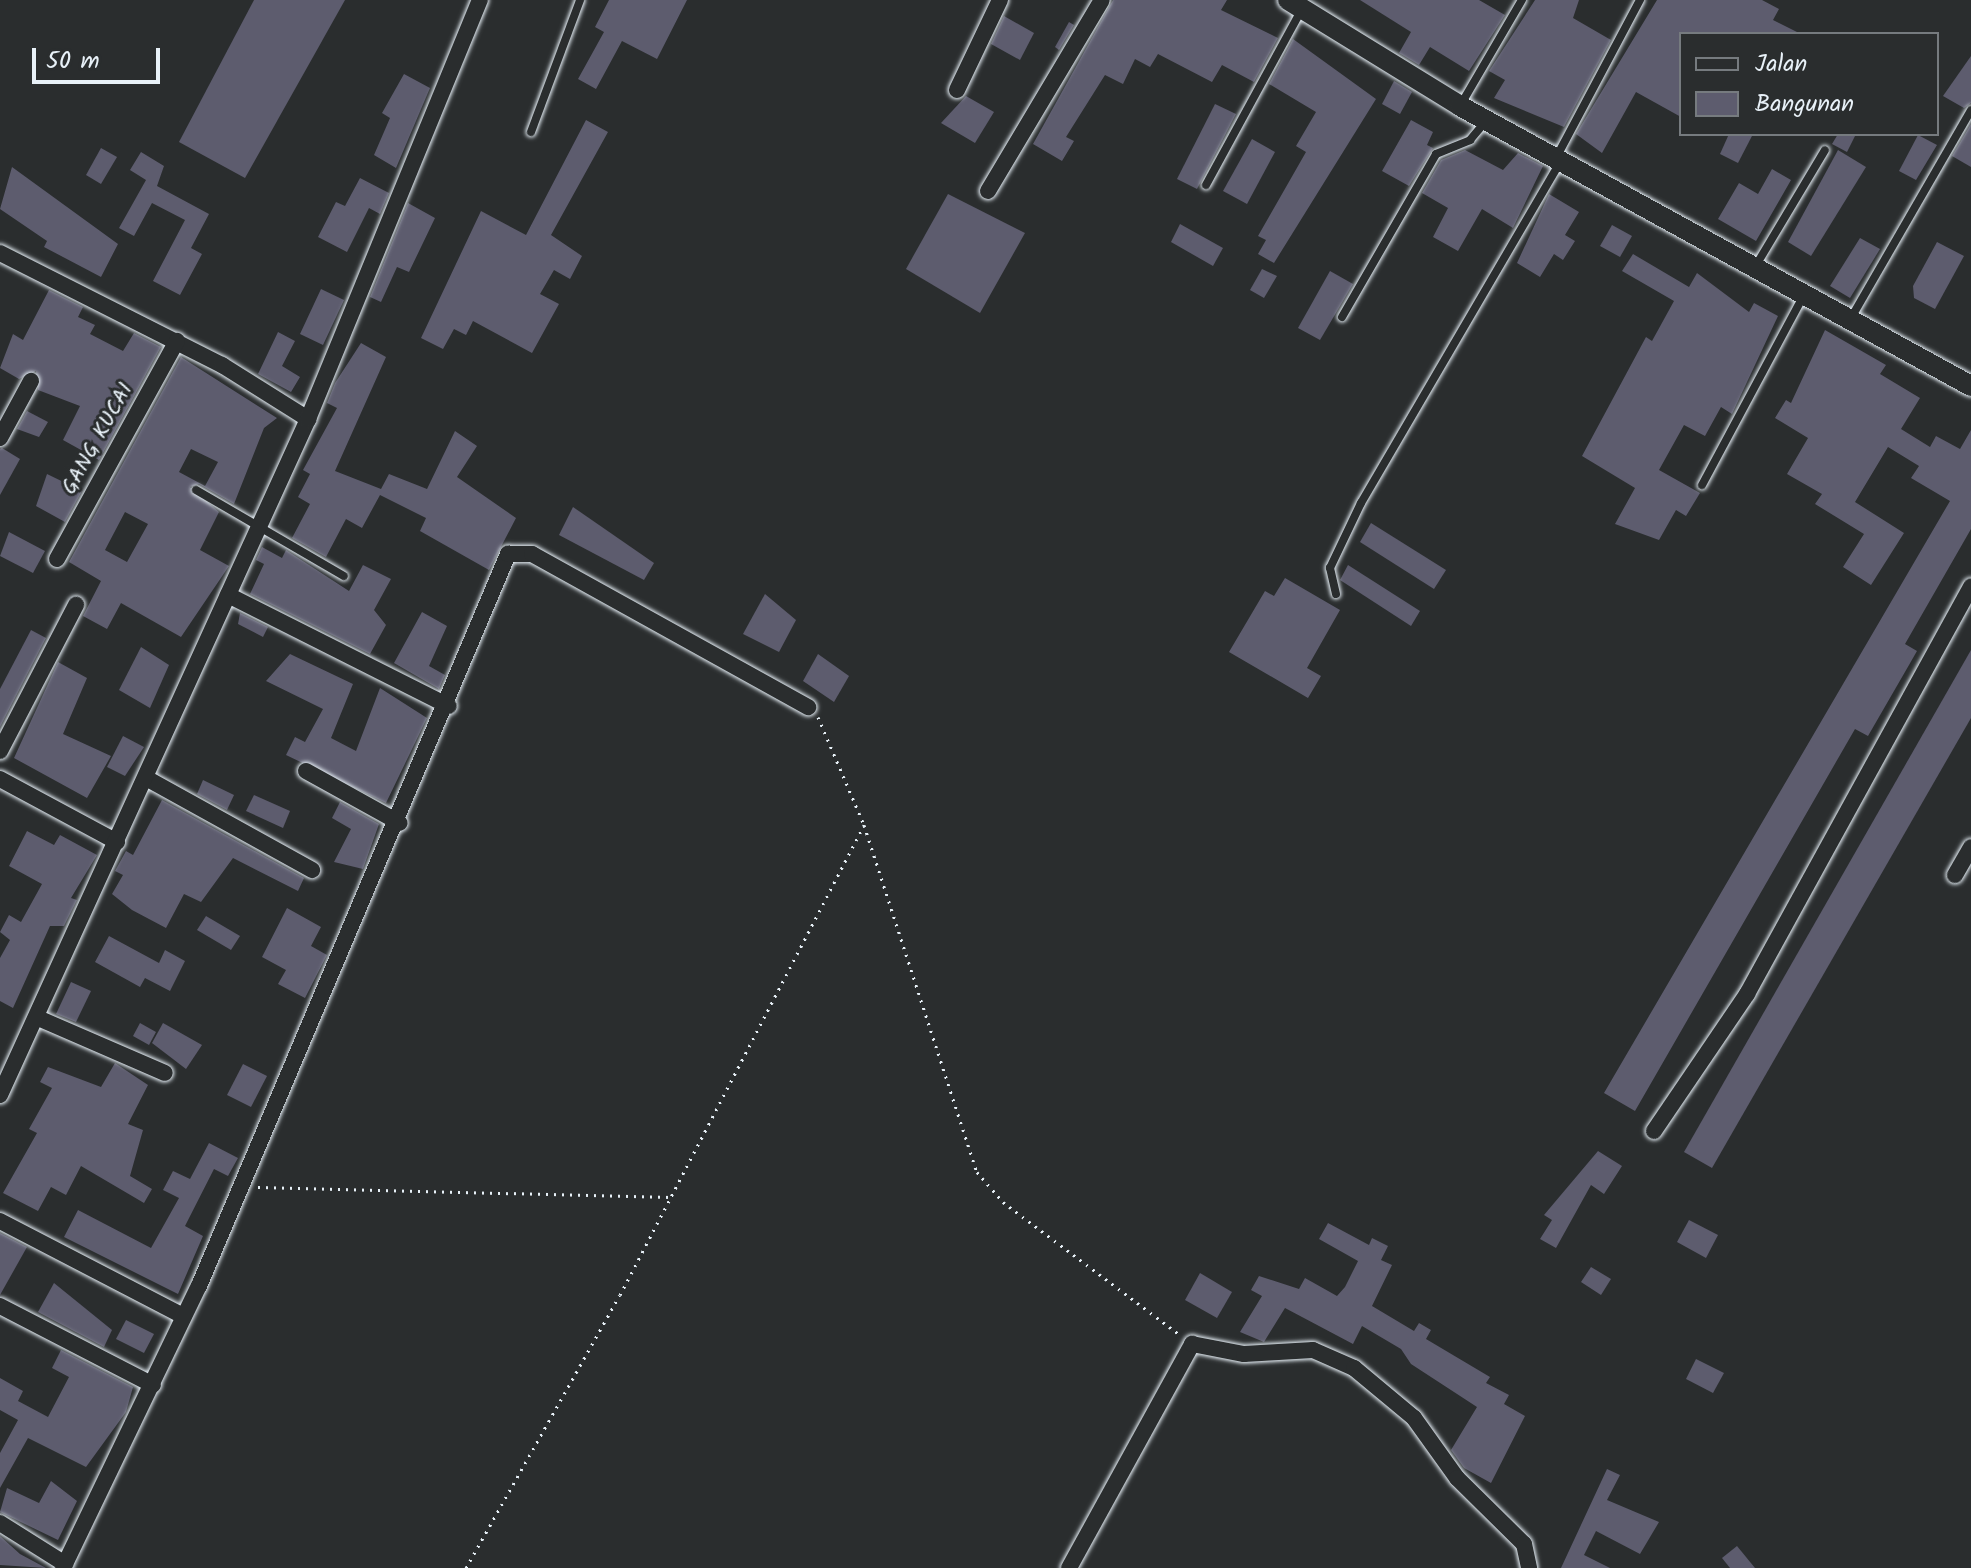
<!DOCTYPE html>
<html>
<head>
<meta charset="utf-8">
<style>
  body { margin:0 }
  #map { position:relative; width:1971px; height:1568px; overflow:hidden; background:#2a2d2e; font-family:Kalam,sans-serif }
  div>[style] { position:absolute }
  .building>* { inset:0; background:#5d5c6e }
  .path>* { height:3px; margin-top:-1.5px; transform-origin:0; background:repeating-linear-gradient(90deg,#e8f1f8 0 2px,transparent 0 8px) }
  .roads { filter:drop-shadow(0 0 2px #e8f1f8) drop-shadow(0 0 2px #e8f1f8) }
  .service>* { height:8px; margin:-4px; padding:0 4px; transform-origin:4px; border-radius:4px; background:#2a2d2e }
  .minor>* { height:16px; margin:-8px; padding:0 8px; transform-origin:8px; border-radius:8px; background:#2a2d2e }
  .tertiary>* { height:20px; margin:-10px; padding:0 10px; transform-origin:10px; border-radius:10px; background:#2a2d2e }
  span { translate:-50% -50%; white-space:nowrap; text-align:center; line-height:1.15; -webkit-text-stroke:6px #2a2d2e; paint-order:stroke }
  .street-label { font-size:22px; color:#e8f1f8 }
  .legend { position:absolute; left:1679px; top:32px; width:260px; height:104px; box-sizing:border-box; background:#2a2d2e; border:2px solid #767b7f; margin:0; padding:10px 14px; list-style:none; font-size:24px; color:#e8f1f8 }
  .legend li { display:flex; align-items:center; gap:16px; height:40px }
  .legend b { width:40px; border:2px solid #767b7f }
  .scale { position:absolute; left:32px; top:48px; width:128px; height:36px; box-sizing:border-box; border:4px solid #e8f1f8; border-top:0; padding-left:10px; font-size:24px; line-height:28px; white-space:nowrap; color:#e8f1f8; -webkit-text-stroke:6px #2a2d2e; paint-order:stroke }
</style>
</head>
<body>
<div id="map">
  <div class="building">
    <i style="clip-path:polygon(254px 0,345px 0,245px 178px,179px 142px)"></i>
    <i style="clip-path:polygon(609px 0,687px 0,657px 59px,622px 41px,596px 89px,578px 79px,604px 32px,595px 27px)"></i>
    <i style="clip-path:polygon(1113px 0,1227px 0,1221px 10px,1278px 38px,1254px 82px,1222px 65px,1212px 82px,1158px 54px,1150px 67px,1135px 59px,1123px 84px,1105px 75px,1066px 137px,1074px 141px,1062px 161px,1033px 144px)"></i>
    <i style="clip-path:polygon(1360px 0,1479px 0,1505px 15px,1469px 71px,1430px 47px,1419px 65px,1399px 53px,1411px 32px)"></i>
    <i style="clip-path:polygon(1535px 0,1579px 0,1573px 18px,1611px 40px,1564px 127px,1494px 98px,1505px 80px,1489px 71px)"></i>
    <i style="clip-path:polygon(1657px 0,1762px 0,1779px 9px,1773px 20px,1801px 34px,1681px 34px,1681px 117px,1636px 92px,1602px 153px,1576px 134px)"></i>
    <i style="clip-path:polygon(1004px 16px,1034px 33px,1020px 60px,991px 44px)"></i>
    <i style="clip-path:polygon(1069px 22px,1074px 25px,1059px 50px,1055px 47px)"></i>
    <i style="clip-path:polygon(1293px 39px,1376px 99px,1274px 263px,1258px 254px,1266px 240px,1258px 236px,1306px 152px,1296px 146px,1316px 112px,1269px 84px)"></i>
    <i style="clip-path:polygon(1971px 56px,1971px 103px,1964px 108px,1943px 96px)"></i>
    <i style="clip-path:polygon(404px 74px,430px 88px,396px 168px,374px 155px,390px 118px,382px 113px)"></i>
    <i style="clip-path:polygon(1394px 81px,1412px 92px,1400px 114px,1382px 104px)"></i>
    <i style="clip-path:polygon(966px 96px,994px 112px,975px 143px,941px 123px)"></i>
    <i style="clip-path:polygon(1215px 104px,1236px 114px,1197px 189px,1177px 179px)"></i>
    <i style="clip-path:polygon(586px 120px,608px 132px,551px 235px,582px 256px,570px 279px,554px 270px,540px 294px,559px 304px,532px 353px,473px 321px,466px 335px,454px 329px,443px 349px,421px 338px,481px 211px,526px 235px)"></i>
    <i style="clip-path:polygon(1411px 120px,1433px 132px,1427px 145px,1433px 148px,1409px 186px,1382px 171px)"></i>
    <i style="clip-path:polygon(1971px 124px,1971px 167px,1952px 156px)"></i>
    <i style="clip-path:polygon(1729px 134px,1753px 134px,1738px 163px,1720px 154px)"></i>
    <i style="clip-path:polygon(1838px 134px,1856px 134px,1847px 152px,1832px 144px)"></i>
    <i style="clip-path:polygon(1918px 135px,1937px 145px,1916px 180px,1899px 171px)"></i>
    <i style="clip-path:polygon(1252px 139px,1275px 152px,1247px 204px,1223px 191px)"></i>
    <i style="clip-path:polygon(101px 148px,117px 157px,101px 184px,86px 175px)"></i>
    <i style="clip-path:polygon(1465px 150px,1503px 170px,1518px 153px,1543px 166px,1513px 228px,1482px 209px,1458px 251px,1433px 237px,1448px 208px,1422px 193px,1441px 160px)"></i>
    <i style="clip-path:polygon(1838px 150px,1866px 167px,1811px 256px,1788px 242px)"></i>
    <i style="clip-path:polygon(141px 152px,164px 166px,157px 186px,209px 214px,191px 248px,202px 254px,180px 295px,153px 281px,185px 220px,152px 203px,134px 236px,119px 228px,146px 180px,130px 170px)"></i>
    <i style="clip-path:polygon(12px 167px,118px 244px,101px 277px,44px 247px,47px 241px,0 209px)"></i>
    <i style="clip-path:polygon(1772px 169px,1791px 180px,1756px 241px,1718px 219px,1739px 183px,1758px 194px)"></i>
    <i style="clip-path:polygon(360px 178px,389px 193px,380px 214px,369px 208px,347px 252px,318px 237px,336px 202px,345px 206px)"></i>
    <i style="clip-path:polygon(948px 194px,1025px 233px,980px 313px,906px 269px)"></i>
    <i style="clip-path:polygon(1549px 194px,1579px 212px,1565px 235px,1575px 241px,1563px 260px,1554px 254px,1540px 277px,1517px 263px)"></i>
    <i style="clip-path:polygon(408px 203px,435px 218px,409px 272px,397px 267px,381px 302px,370px 297px)"></i>
    <i style="clip-path:polygon(1180px 224px,1223px 248px,1213px 266px,1171px 242px)"></i>
    <i style="clip-path:polygon(1612px 225px,1632px 236px,1620px 257px,1600px 246px)"></i>
    <i style="clip-path:polygon(1860px 238px,1880px 249px,1850px 298px,1830px 286px)"></i>
    <i style="clip-path:polygon(1937px 242px,1964px 256px,1935px 309px,1914px 298px,1913px 286px)"></i>
    <i style="clip-path:polygon(1633px 254px,1689px 287px,1697px 273px,1749px 312px,1754px 303px,1778px 316px,1732px 414px,1721px 407px,1705px 436px,1684px 425px,1659px 470px,1700px 493px,1686px 516px,1676px 510px,1659px 540px,1615px 524px,1635px 488px,1582px 456px,1646px 337px,1652px 341px,1674px 301px,1622px 271px)"></i>
    <i style="clip-path:polygon(1262px 269px,1277px 276px,1264px 298px,1250px 290px)"></i>
    <i style="clip-path:polygon(1330px 271px,1353px 284px,1320px 340px,1298px 328px)"></i>
    <i style="clip-path:polygon(321px 289px,344px 300px,323px 345px,300px 334px)"></i>
    <i style="clip-path:polygon(49px 290px,83px 307px,78px 317px,95px 325px,90px 334px,123px 351px,134px 333px,161px 347px,99px 460px,63px 440px,80px 406px,38px 390px,36px 371px,19px 379px,0 368px,13px 334px,23px 340px)"></i>
    <i style="clip-path:polygon(1825px 330px,1886px 365px,1880px 374px,1920px 398px,1901px 429px,1930px 447px,1936px 436px,1960px 449px,1971px 430px,1971px 529px,1905px 644px,1917px 651px,1909px 665px,1868px 736px,1855px 729px,1635px 1111px,1604px 1093px,1950px 501px,1911px 478px,1919px 466px,1888px 447px,1855px 502px,1904px 533px,1871px 585px,1843px 567px,1864px 534px,1815px 504px,1822px 494px,1787px 474px,1808px 438px,1775px 418px,1786px 400px,1791px 403px)"></i>
    <i style="clip-path:polygon(278px 332px,295px 341px,282px 366px,300px 377px,291px 392px,258px 374px)"></i>
    <i style="clip-path:polygon(361px 343px,386px 357px,335px 471px,381px 489px,389px 474px,427px 489px,455px 431px,477px 446px,457px 477px,516px 518px,489px 570px,420px 531px,426px 518px,380px 495px,362px 528px,346px 519px,326px 557px,292px 538px,310px 504px,298px 497px,310px 474px,303px 470px,337px 408px,327px 403px,335px 383px)"></i>
    <i style="clip-path:polygon(evenodd,181px 357px,277px 418px,264px 428px,234px 504px,199px 484px,190px 487px,219px 512px,200px 550px,229px 566px,181px 637px,121px 603px,107px 629px,83px 616px,101px 581px,69px 562px,181px 357px,191px 449px,218px 462px,205px 486px,179px 472px,191px 449px,181px 357px,125px 512px,148px 524px,127px 562px,105px 550px,125px 512px)"></i>
    <i style="clip-path:polygon(27px 411px,48px 422px,39px 437px,17px 429px)"></i>
    <i style="clip-path:polygon(2px 448px,20px 459px,0 495px,0 449px)"></i>
    <i style="clip-path:polygon(47px 474px,82px 491px,65px 522px,36px 506px)"></i>
    <i style="clip-path:polygon(573px 507px,654px 563px,644px 580px,559px 535px)"></i>
    <i style="clip-path:polygon(1371px 523px,1446px 570px,1434px 589px,1360px 542px)"></i>
    <i style="clip-path:polygon(9px 532px,45px 551px,33px 573px,0 556px)"></i>
    <i style="clip-path:polygon(262px 547px,282px 558px,286px 550px,349px 591px,363px 565px,391px 579px,374px 610px,386px 625px,370px 654px,250px 594px,264px 564px,256px 560px)"></i>
    <i style="clip-path:polygon(1348px 565px,1420px 611px,1411px 626px,1340px 580px)"></i>
    <i style="clip-path:polygon(1285px 578px,1340px 610px,1307px 668px,1321px 676px,1308px 698px,1229px 652px,1265px 591px,1274px 596px)"></i>
    <i style="clip-path:polygon(765px 594px,796px 620px,779px 652px,743px 634px)"></i>
    <i style="clip-path:polygon(422px 612px,447px 626px,429px 666px,445px 675px,439px 689px,394px 663px)"></i>
    <i style="clip-path:polygon(240px 613px,268px 627px,263px 637px,238px 624px)"></i>
    <i style="clip-path:polygon(31px 630px,46px 638px,0 727px,0 689px)"></i>
    <i style="clip-path:polygon(141px 647px,169px 665px,150px 708px,119px 690px)"></i>
    <i style="clip-path:polygon(1971px 650px,1971px 718px,1712px 1168px,1684px 1152px)"></i>
    <i style="clip-path:polygon(290px 654px,353px 684px,331px 738px,356px 751px,380px 688px,427px 718px,386px 803px,286px 755px,295px 737px,305px 742px,323px 709px,266px 681px)"></i>
    <i style="clip-path:polygon(818px 654px,849px 676px,834px 702px,803px 681px)"></i>
    <i style="clip-path:polygon(58px 662px,87px 678px,63px 734px,111px 756px,87px 798px,14px 758px)"></i>
    <i style="clip-path:polygon(123px 736px,144px 747px,125px 776px,107px 767px)"></i>
    <i style="clip-path:polygon(203px 780px,234px 795px,227px 810px,197px 794px)"></i>
    <i style="clip-path:polygon(254px 795px,290px 811px,283px 828px,246px 811px)"></i>
    <i style="clip-path:polygon(162px 800px,304px 878px,298px 891px,233px 858px,201px 902px,184px 894px,166px 928px,132px 910px,112px 894px,123px 875px,115px 871px,126px 851px,133px 855px)"></i>
    <i style="clip-path:polygon(340px 802px,379px 824px,363px 869px,334px 862px,351px 829px,332px 818px)"></i>
    <i style="clip-path:polygon(27px 831px,54px 845px,60px 835px,97px 855px,71px 898px,77px 900px,64px 926px,50px 926px,13px 1008px,0 1001px,0 958px,10px 940px,0 932px,9px 915px,21px 922px,42px 884px,9px 866px)"></i>
    <i style="clip-path:polygon(287px 908px,321px 927px,311px 946px,327px 955px,305px 998px,278px 984px,286px 970px,262px 957px)"></i>
    <i style="clip-path:polygon(206px 916px,240px 936px,231px 950px,197px 930px)"></i>
    <i style="clip-path:polygon(109px 936px,159px 963px,165px 950px,185px 961px,170px 991px,145px 978px,140px 987px,95px 962px)"></i>
    <i style="clip-path:polygon(71px 982px,91px 991px,76px 1022px,56px 1014px)"></i>
    <i style="clip-path:polygon(140px 1023px,156px 1032px,149px 1045px,133px 1036px)"></i>
    <i style="clip-path:polygon(163px 1023px,202px 1045px,186px 1069px,152px 1043px)"></i>
    <i style="clip-path:polygon(115px 1063px,148px 1085px,128px 1124px,143px 1130px,130px 1176px,152px 1189px,144px 1203px,81px 1166px,66px 1195px,51px 1187px,38px 1211px,3px 1193px,37px 1133px,29px 1129px,52px 1088px,40px 1082px,48px 1067px,101px 1087px)"></i>
    <i style="clip-path:polygon(243px 1064px,267px 1076px,251px 1107px,227px 1095px)"></i>
    <i style="clip-path:polygon(209px 1143px,238px 1158px,228px 1176px,214px 1169px,185px 1226px,203px 1236px,178px 1294px,64px 1237px,78px 1210px,151px 1248px,179px 1198px,163px 1190px,173px 1171px,190px 1179px)"></i>
    <i style="clip-path:polygon(1598px 1151px,1622px 1166px,1604px 1194px,1591px 1185px,1556px 1248px,1540px 1239px,1552px 1220px,1544px 1215px)"></i>
    <i style="clip-path:polygon(1689px 1220px,1718px 1235px,1706px 1258px,1677px 1242px)"></i>
    <i style="clip-path:polygon(1328px 1223px,1369px 1245px,1372px 1238px,1388px 1246px,1381px 1260px,1392px 1265px,1372px 1306px,1414px 1331px,1419px 1323px,1431px 1330px,1426px 1339px,1490px 1377px,1486px 1383px,1509px 1395px,1504px 1404px,1525px 1416px,1491px 1483px,1464px 1468px,1451px 1450px,1477px 1407px,1411px 1364px,1401px 1349px,1362px 1326px,1353px 1344px,1285px 1308px,1264px 1342px,1240px 1332px,1262px 1296px,1251px 1290px,1259px 1276px,1299px 1289px,1305px 1278px,1337px 1296px,1345px 1287px,1358px 1261px,1319px 1239px)"></i>
    <i style="clip-path:polygon(0 1233px,27px 1247px,0 1295px)"></i>
    <i style="clip-path:polygon(1591px 1267px,1611px 1279px,1601px 1295px,1581px 1282px)"></i>
    <i style="clip-path:polygon(1200px 1273px,1232px 1292px,1217px 1318px,1185px 1300px)"></i>
    <i style="clip-path:polygon(54px 1283px,112px 1330px,104px 1347px,38px 1312px)"></i>
    <i style="clip-path:polygon(126px 1320px,154px 1334px,144px 1353px,116px 1339px)"></i>
    <i style="clip-path:polygon(61px 1350px,133px 1387px,126px 1412px,86px 1467px,28px 1438px,0 1488px,0 1453px,18px 1420px,0 1410px,0 1378px,23px 1391px,18px 1401px,48px 1417px,69px 1377px,52px 1368px)"></i>
    <i style="clip-path:polygon(1696px 1359px,1724px 1373px,1713px 1393px,1686px 1379px)"></i>
    <i style="clip-path:polygon(1607px 1469px,1620px 1475px,1607px 1500px,1659px 1522px,1640px 1554px,1596px 1531px,1584px 1555px,1610px 1568px,1561px 1568px)"></i>
    <i style="clip-path:polygon(51px 1481px,77px 1501px,58px 1540px,0 1512px,7px 1488px,39px 1503px)"></i>
    <i style="clip-path:polygon(0 1536px,20px 1554px,46px 1568px,0 1565px)"></i>
    <i style="clip-path:polygon(1737px 1546px,1755px 1568px,1730px 1568px,1722px 1558px)"></i>
  </div>
  <div class="path">
    <i style="left:818px;top:717px;width:117px;rotate:66.9deg"></i>
    <i style="left:864px;top:825px;width:365px;rotate:72deg"></i>
    <i style="left:977px;top:1172px;width:40px;rotate:49deg"></i>
    <i style="left:1003px;top:1202px;width:221px;rotate:36.9deg"></i>
    <i style="left:258px;top:1187px;width:413px;rotate:1.4deg"></i>
    <i style="left:466px;top:1568px;width:313px;rotate:-60.6deg"></i>
    <i style="left:620px;top:1295px;width:530px;rotate:-62.56deg"></i>
  </div>
  <div class="roads">
    <div class="service">
      <i style="left:1460px;top:106px;width:123px;rotate:-59.7deg"></i>
      <i style="left:531px;top:132px;width:141px;rotate:-69.6deg"></i>
      <i style="left:1556px;top:158px;width:179px;rotate:-62deg"></i>
      <i style="left:1206px;top:185px;width:200px;rotate:-61.4deg"></i>
      <i style="left:1755px;top:267px;width:136px;rotate:-59.1deg"></i>
      <i style="left:1342px;top:317px;width:188px;rotate:-60deg"></i>
      <i style="left:1436px;top:154px;width:37px;rotate:-22deg"></i>
      <i style="left:1470px;top:140px;width:25px;rotate:-50deg"></i>
      <i style="left:1851px;top:318px;width:240px;rotate:-60deg"></i>
      <i style="left:1702px;top:485px;width:216px;rotate:-61.8deg"></i>
      <i style="left:196px;top:490px;width:171px;rotate:30.2deg"></i>
      <i style="left:1336px;top:594px;width:27px;rotate:-103deg"></i>
      <i style="left:1330px;top:568px;width:72px;rotate:-64.5deg"></i>
      <i style="left:1361px;top:503px;width:395px;rotate:-59.7deg"></i>
    </div>
    <div class="minor">
      <i style="left:957px;top:90px;width:100px;rotate:-64.5deg"></i>
      <i style="left:988px;top:191px;width:222px;rotate:-59.2deg"></i>
      <i style="left:0;top:253px;width:249px;rotate:26.8deg"></i>
      <i style="left:222px;top:365px;width:102px;rotate:32.1deg"></i>
      <i style="left:0;top:438px;width:65px;rotate:-61.5deg"></i>
      <i style="left:57px;top:559px;width:249px;rotate:-61.2deg"></i>
      <i style="left:228px;top:595px;width:247px;rotate:26.7deg"></i>
      <i style="left:0;top:751px;width:165px;rotate:-62.5deg"></i>
      <i style="left:306px;top:771px;width:107px;rotate:29deg"></i>
      <i style="left:146px;top:778px;width:190px;rotate:29deg"></i>
      <i style="left:0;top:779px;width:133px;rotate:28.3deg"></i>
      <i style="left:1955px;top:875px;width:32px;rotate:-60deg"></i>
      <i style="left:38px;top:1018px;width:138px;rotate:23.4deg"></i>
      <i style="left:0;top:1095px;width:743px;rotate:-65.5deg"></i>
      <i style="left:308px;top:419px;width:453px;rotate:-67.7deg"></i>
      <i style="left:1654px;top:1131px;width:166px;rotate:-55.8deg"></i>
      <i style="left:1747px;top:994px;width:465px;rotate:-61.2deg"></i>
      <i style="left:0;top:1221px;width:206px;rotate:27.4deg"></i>
      <i style="left:0;top:1306px;width:172px;rotate:27.3deg"></i>
      <i style="left:0;top:1523px;width:77px;rotate:32.2deg"></i>
      <i style="left:63px;top:1568px;width:313px;rotate:-64.3deg"></i>
      <i style="left:199px;top:1286px;width:795px;rotate:-67.11deg"></i>
      <i style="left:508px;top:554px;width:24px"></i>
      <i style="left:532px;top:554px;width:316px;rotate:29deg"></i>
      <i style="left:1069px;top:1568px;width:256px;rotate:-61.2deg"></i>
      <i style="left:1192px;top:1344px;width:53px;rotate:10.9deg"></i>
      <i style="left:1244px;top:1354px;width:69px;rotate:-3.3deg"></i>
      <i style="left:1313px;top:1350px;width:45px;rotate:23.7deg"></i>
      <i style="left:1354px;top:1368px;width:78px;rotate:39.8deg"></i>
      <i style="left:1414px;top:1418px;width:74px;rotate:54.4deg"></i>
      <i style="left:1457px;top:1478px;width:94px;rotate:44.6deg"></i>
      <i style="left:1524px;top:1544px;width:25px;rotate:78deg"></i>
    </div>
    <div class="tertiary">
      <i style="left:1288px;top:0;width:202px;rotate:31.6deg"></i>
      <i style="left:1460px;top:106px;width:583px;rotate:28.72deg"></i>
    </div>
  </div>
  <div class="street-label">
    <span style="left:98px;top:439px;rotate:-61deg">GANG KUCAI</span>
  </div>
  <ul class="legend">
  <li><b style="height:10px;background:#2a2d2e"></b>Jalan</li>
  <li><b style="height:22px;background:#5d5c6e"></b>Bangunan</li>
  </ul>
  <div class="scale">50 m</div>
</div>
</body>
</html>
